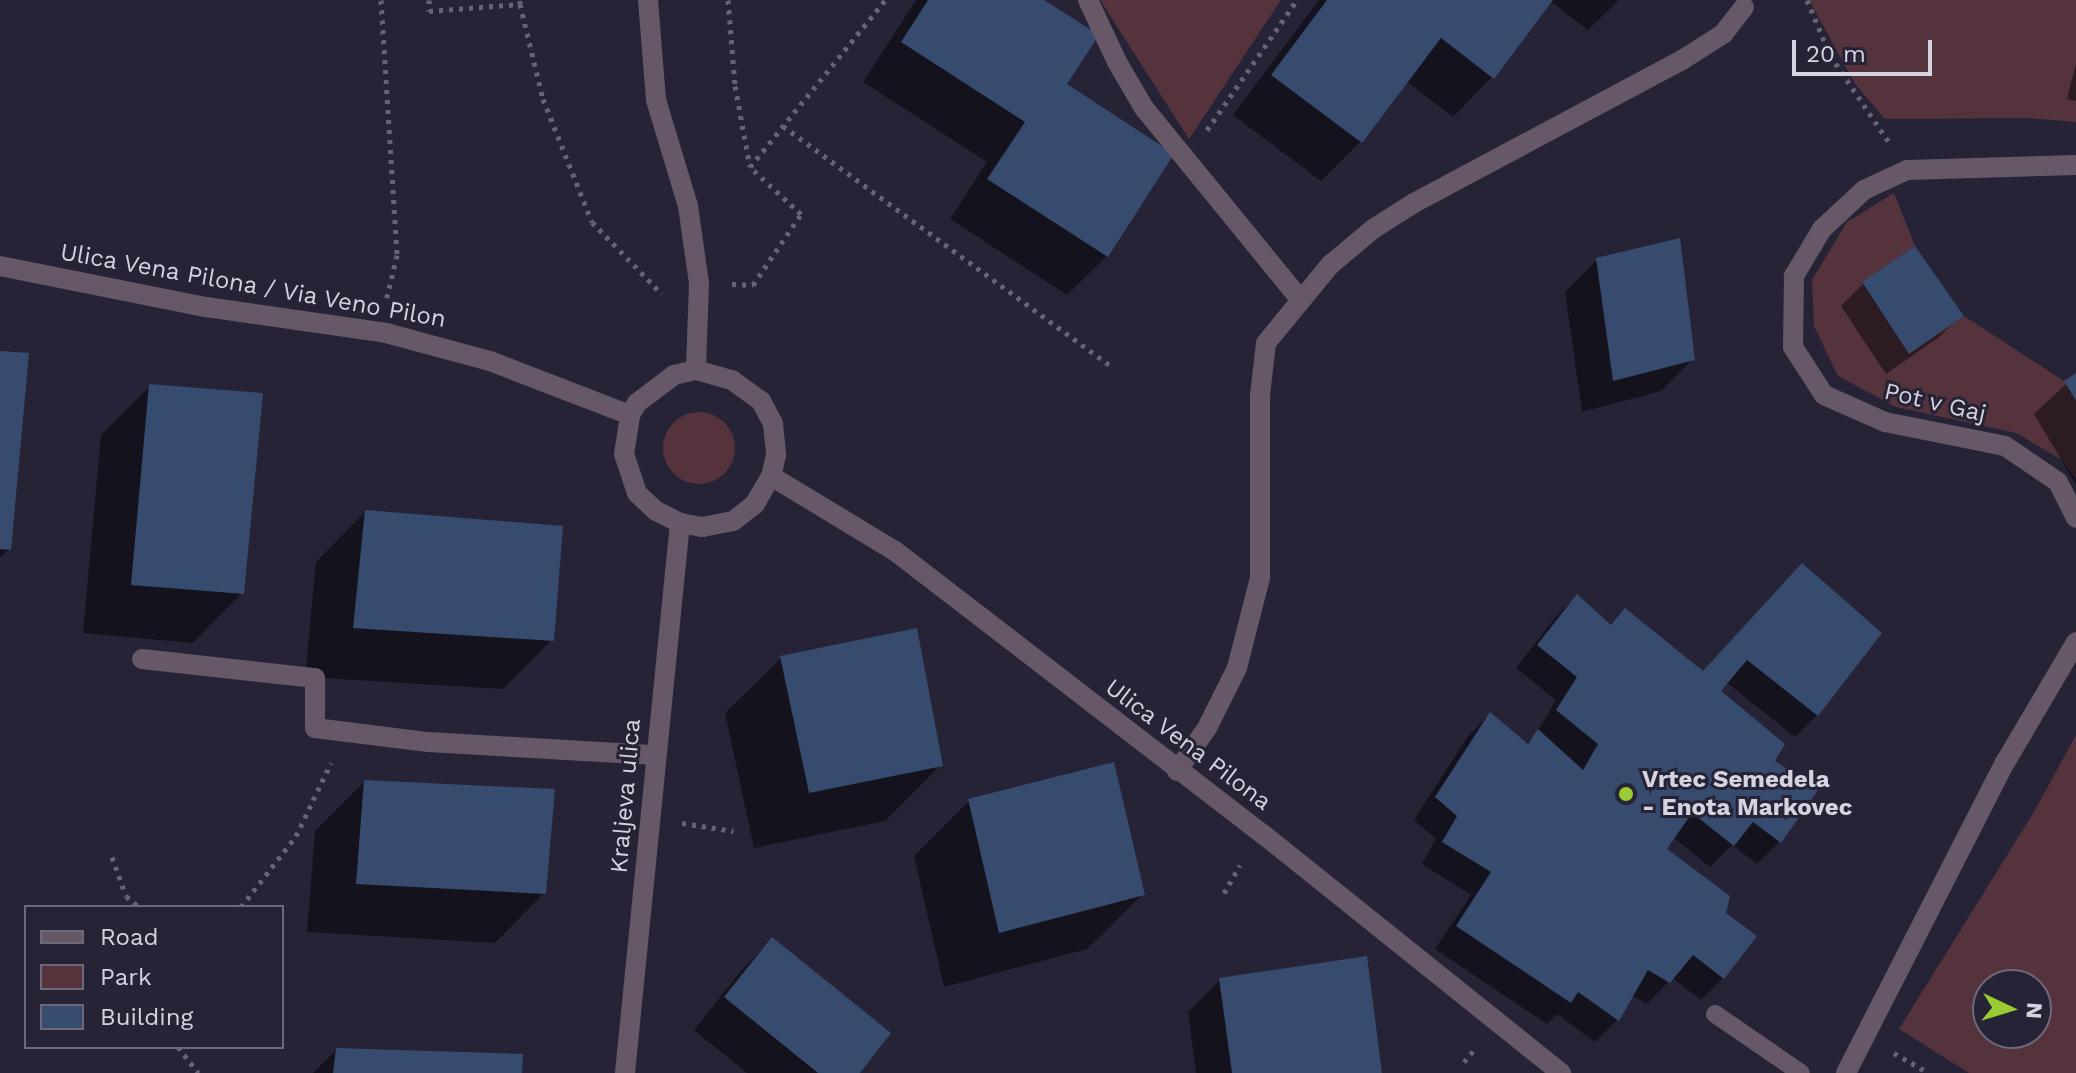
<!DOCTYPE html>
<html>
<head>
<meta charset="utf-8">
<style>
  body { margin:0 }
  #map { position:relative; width:2076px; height:1073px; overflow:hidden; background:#272337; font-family:"Work Sans",sans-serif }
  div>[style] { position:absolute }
  .green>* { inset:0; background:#54333d }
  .round { border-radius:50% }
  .shadow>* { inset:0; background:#0007 }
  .building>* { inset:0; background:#364b6d }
  .path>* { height:5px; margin-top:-2.5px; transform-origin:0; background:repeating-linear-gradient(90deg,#676375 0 4px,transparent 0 10px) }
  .service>* { height:18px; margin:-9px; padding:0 9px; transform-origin:9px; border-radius:9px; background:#665866 }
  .minor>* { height:20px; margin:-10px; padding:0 10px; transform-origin:10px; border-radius:10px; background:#665866 }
  .tertiary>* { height:20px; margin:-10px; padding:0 10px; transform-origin:10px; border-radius:10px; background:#665866 }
  .dots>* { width:22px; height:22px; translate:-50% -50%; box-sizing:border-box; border:4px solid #272337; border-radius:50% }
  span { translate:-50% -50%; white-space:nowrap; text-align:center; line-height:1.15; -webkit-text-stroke:6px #272337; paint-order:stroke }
  .street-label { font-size:24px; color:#d5d3e0 }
  .poi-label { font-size:24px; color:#d5d3e0; font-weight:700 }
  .left { translate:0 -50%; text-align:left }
  .legend { position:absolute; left:24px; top:905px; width:260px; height:144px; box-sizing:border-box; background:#272337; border:2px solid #6d697b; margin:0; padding:10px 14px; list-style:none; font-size:24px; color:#d5d3e0 }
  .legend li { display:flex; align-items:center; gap:16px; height:40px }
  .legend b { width:40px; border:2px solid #6d697b }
  .north { position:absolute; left:1972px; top:969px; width:80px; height:80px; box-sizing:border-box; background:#272337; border:2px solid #6d697b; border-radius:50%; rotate:94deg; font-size:22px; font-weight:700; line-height:32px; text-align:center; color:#d5d3e0 }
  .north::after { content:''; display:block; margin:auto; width:28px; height:36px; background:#9bcb33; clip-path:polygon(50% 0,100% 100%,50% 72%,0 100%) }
  .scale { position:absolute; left:1792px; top:40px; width:140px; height:36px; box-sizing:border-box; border:4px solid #d5d3e0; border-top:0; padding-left:10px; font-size:24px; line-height:28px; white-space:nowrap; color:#d5d3e0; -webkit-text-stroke:6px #272337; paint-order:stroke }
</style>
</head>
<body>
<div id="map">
  <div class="green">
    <i style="clip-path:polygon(1100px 0,1281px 0,1189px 139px)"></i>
    <i style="clip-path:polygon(1809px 0,2076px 0,2076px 122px,2028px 118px,1885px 119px,1855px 84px)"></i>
    <i style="clip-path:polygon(1894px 193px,1915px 246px,1862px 283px,1909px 353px,1964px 316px,2064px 381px,2076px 401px,2076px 480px,2062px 460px,2016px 433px,1896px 407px,1838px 376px,1814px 326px,1812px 280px,1847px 222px)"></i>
    <i class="round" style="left:663px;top:412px;width:72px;height:72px"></i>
    <i style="clip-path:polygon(evenodd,2076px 735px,2076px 1073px,1969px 1073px,1899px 1029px,2034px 812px,2076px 735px,1988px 985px,2036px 985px,2036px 1033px,1988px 1033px,1988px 985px)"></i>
  </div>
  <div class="shadow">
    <i style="clip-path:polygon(916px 0,1041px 0,1065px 85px,1172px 155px,1107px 256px,1067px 295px,950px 219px,987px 162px,863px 82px)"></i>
    <i style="clip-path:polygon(1319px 0,1619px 0,1588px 30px,1550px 1px,1492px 77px,1453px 117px,1406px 81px,1360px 142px,1321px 181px,1233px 115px)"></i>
    <i style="clip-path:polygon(2076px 63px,2076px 101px,2067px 99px)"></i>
    <i style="clip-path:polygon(1914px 249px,1961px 315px,1939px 337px,1886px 374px,1841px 306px,1863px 284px)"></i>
    <i style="clip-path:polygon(1597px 260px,1693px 359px,1661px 391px,1582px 412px,1565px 292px)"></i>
    <i style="clip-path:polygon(0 353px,9px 549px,0 558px)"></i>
    <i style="clip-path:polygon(2076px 375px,2076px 485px,2034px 414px)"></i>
    <i style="clip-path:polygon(150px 386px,242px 593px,193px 643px,83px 633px,101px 435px)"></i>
    <i style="clip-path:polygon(365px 512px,552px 640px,503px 689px,305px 677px,316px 562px)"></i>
    <i style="clip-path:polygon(1780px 588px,1879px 633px,1817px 715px,1795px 737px,1726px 682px,1718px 691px,1773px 762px,1815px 791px,1779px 842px,1757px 864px,1732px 845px,1710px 867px,1673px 837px,1664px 849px,1724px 914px,1754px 937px,1723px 978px,1701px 1000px,1672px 978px,1647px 1004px,1631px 995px,1617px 1020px,1595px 1042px,1557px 1014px,1547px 1024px,1435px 949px,1471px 895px,1422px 864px,1436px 839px,1414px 820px,1468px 736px,1490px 714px,1526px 744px,1536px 734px,1556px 700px,1516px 668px,1555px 618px,1577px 596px,1609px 627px,1625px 610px,1702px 673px)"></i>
    <i style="clip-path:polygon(781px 658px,940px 766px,885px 821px,754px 848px,725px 713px)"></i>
    <i style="clip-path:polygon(364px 782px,544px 893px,495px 943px,307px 932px,315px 831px)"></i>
    <i style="clip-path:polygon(969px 801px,1143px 894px,1087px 949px,944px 987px,914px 856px)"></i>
    <i style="clip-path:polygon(772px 940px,857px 1073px,747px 1073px,694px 1030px,740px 972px)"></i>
    <i style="clip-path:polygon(1220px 980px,1380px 1073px,1196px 1073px,1188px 1012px)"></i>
    <i style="clip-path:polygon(336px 1050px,520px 1073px,313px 1073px)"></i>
  </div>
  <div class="building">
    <i style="clip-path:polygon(928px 0,1044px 0,1099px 35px,1067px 84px,1174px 154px,1108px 257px,987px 179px,1025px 122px,901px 42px)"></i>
    <i style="clip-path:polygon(1327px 0,1553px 0,1494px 79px,1441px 38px,1362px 143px,1271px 75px)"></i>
    <i style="clip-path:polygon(1680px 238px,1695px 360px,1613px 381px,1596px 258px)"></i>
    <i style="clip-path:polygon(1915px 246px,1964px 316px,1909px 354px,1862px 282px)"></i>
    <i style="clip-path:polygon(0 351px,29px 353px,11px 550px,0 549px)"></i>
    <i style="clip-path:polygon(2076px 373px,2076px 401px,2064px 381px)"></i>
    <i style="clip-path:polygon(149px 384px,263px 393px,244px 594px,131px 585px)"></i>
    <i style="clip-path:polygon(365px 510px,563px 526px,554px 641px,353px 628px)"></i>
    <i style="clip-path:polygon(1802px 563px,1882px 633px,1818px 716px,1747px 660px,1721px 691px,1785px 744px,1775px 761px,1818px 790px,1781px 843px,1753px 822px,1734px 846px,1692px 813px,1667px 849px,1730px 896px,1726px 913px,1757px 936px,1724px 979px,1693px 955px,1670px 983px,1648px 970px,1619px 1021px,1578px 992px,1571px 1003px,1456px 926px,1491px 872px,1442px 842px,1457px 816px,1435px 797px,1490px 712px,1528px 744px,1538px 729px,1583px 770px,1598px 744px,1556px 710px,1577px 677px,1537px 645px,1577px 594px,1611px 625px,1625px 608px,1703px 671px)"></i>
    <i style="clip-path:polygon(917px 628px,943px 766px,809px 793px,780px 656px)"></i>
    <i style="clip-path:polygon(1114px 762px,1145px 895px,999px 933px,968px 799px)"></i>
    <i style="clip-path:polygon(364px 780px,555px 789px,546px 894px,356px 884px)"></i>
    <i style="clip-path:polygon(772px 937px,891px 1033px,860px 1073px,818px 1073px,724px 997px)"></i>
    <i style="clip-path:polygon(1367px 956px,1382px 1073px,1232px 1073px,1219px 978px)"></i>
    <i style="clip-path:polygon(336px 1048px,523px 1054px,522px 1073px,333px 1073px)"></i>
  </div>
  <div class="path">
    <i style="left:381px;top:0;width:256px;rotate:86.4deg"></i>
    <i style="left:397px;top:255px;width:47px;rotate:103.4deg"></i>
    <i style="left:429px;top:0;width:11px;rotate:90deg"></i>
    <i style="left:429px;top:11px;width:91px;rotate:-4.4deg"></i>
    <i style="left:520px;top:4px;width:4px;rotate:-90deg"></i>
    <i style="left:728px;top:0;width:86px;rotate:85.3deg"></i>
    <i style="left:735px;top:86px;width:82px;rotate:79.5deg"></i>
    <i style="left:1807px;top:0;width:60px;rotate:67.3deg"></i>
    <i style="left:1830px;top:55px;width:104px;rotate:56deg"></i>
    <i style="left:520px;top:4px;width:98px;rotate:76.4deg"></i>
    <i style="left:543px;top:99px;width:132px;rotate:68.3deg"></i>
    <i style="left:592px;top:222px;width:100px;rotate:45.8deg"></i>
    <i style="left:783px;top:126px;width:406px;rotate:36.2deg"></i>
    <i style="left:1207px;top:130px;width:158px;rotate:-55.3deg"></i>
    <i style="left:732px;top:284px;width:21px;rotate:3deg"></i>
    <i style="left:753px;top:285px;width:86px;rotate:-55.9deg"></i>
    <i style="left:801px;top:214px;width:69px;rotate:-137.3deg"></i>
    <i style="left:750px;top:167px;width:215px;rotate:-51deg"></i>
    <i style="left:682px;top:823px;width:52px;rotate:8.9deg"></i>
    <i style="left:112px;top:857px;width:41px;rotate:70.3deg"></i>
    <i style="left:126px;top:896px;width:17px;rotate:40deg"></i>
    <i style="left:1224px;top:893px;width:32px;rotate:-60deg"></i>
    <i style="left:241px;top:907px;width:90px;rotate:-52.2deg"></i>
    <i style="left:296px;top:836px;width:81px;rotate:-64.4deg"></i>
    <i style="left:178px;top:1047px;width:33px;rotate:52deg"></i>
    <i style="left:1894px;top:1053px;width:39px;rotate:30deg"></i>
    <i style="left:1464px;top:1062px;width:19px;rotate:-51deg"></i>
  </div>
  <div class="service">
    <i style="left:1715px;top:1014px;width:104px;rotate:34.5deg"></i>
  </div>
  <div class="minor">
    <i style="left:1088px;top:0;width:68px;rotate:64.9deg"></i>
    <i style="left:1117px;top:62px;width:53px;rotate:59.6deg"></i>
    <i style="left:1144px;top:108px;width:247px;rotate:50.8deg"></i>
    <i style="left:2076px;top:165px;width:169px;rotate:178.3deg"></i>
    <i style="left:1907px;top:170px;width:47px;rotate:155.1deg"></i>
    <i style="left:1864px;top:190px;width:57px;rotate:137.1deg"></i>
    <i style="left:1822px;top:229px;width:55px;rotate:120.8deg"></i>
    <i style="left:1794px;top:276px;width:71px;rotate:90.8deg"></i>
    <i style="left:1793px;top:347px;width:57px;rotate:57.1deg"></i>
    <i style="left:1824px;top:395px;width:67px;rotate:23.9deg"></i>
    <i style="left:1885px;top:422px;width:122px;rotate:11.3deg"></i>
    <i style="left:2005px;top:446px;width:64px;rotate:34.2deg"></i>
    <i style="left:2058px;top:482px;width:40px;rotate:63.4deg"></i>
    <i style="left:142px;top:659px;width:174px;rotate:6.3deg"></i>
    <i style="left:315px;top:678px;width:50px;rotate:90deg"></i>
    <i style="left:315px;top:728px;width:114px;rotate:7.1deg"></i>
    <i style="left:428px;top:742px;width:228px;rotate:3.3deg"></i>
    <i style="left:1177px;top:771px;width:52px;rotate:-55.1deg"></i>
    <i style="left:1207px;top:728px;width:67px;rotate:-63.4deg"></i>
    <i style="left:1237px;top:668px;width:93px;rotate:-75.7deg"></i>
    <i style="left:1260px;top:578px;width:183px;rotate:-90deg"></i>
    <i style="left:1260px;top:395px;width:52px;rotate:-83.4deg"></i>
    <i style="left:1266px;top:343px;width:101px;rotate:-50.6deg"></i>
    <i style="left:1330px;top:265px;width:56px;rotate:-39.9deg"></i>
    <i style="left:1373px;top:229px;width:49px;rotate:-32.4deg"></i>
    <i style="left:1414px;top:203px;width:304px;rotate:-28.1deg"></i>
    <i style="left:1682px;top:60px;width:49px;rotate:-32.4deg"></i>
    <i style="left:1723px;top:34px;width:34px;rotate:-52deg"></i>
    <i style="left:625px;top:1073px;width:553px;rotate:-84.29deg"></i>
    <i style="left:1846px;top:1073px;width:351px;rotate:-62.9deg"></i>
    <i style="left:2006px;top:761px;width:138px;rotate:-59.5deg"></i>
  </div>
  <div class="tertiary">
    <i style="left:648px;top:0;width:100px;rotate:85.4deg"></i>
    <i style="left:656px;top:100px;width:111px;rotate:73.2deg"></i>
    <i style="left:688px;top:206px;width:78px;rotate:81.9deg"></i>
    <i style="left:699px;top:283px;width:87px;rotate:92deg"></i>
    <i style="left:0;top:266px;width:210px;rotate:11.3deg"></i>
    <i style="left:206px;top:307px;width:182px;rotate:8.2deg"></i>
    <i style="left:386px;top:333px;width:108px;rotate:15.1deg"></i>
    <i style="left:490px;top:361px;width:150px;rotate:21.1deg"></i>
    <i style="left:696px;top:370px;width:37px;rotate:16deg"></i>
    <i style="left:732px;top:380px;width:36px;rotate:36deg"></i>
    <i style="left:761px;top:401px;width:26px;rotate:62deg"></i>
    <i style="left:773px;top:424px;width:31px;rotate:84deg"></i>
    <i style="left:776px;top:455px;width:22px;rotate:103deg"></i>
    <i style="left:771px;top:476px;width:32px;rotate:120deg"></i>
    <i style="left:755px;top:504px;width:28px;rotate:142deg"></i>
    <i style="left:733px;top:521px;width:32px;rotate:169deg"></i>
    <i style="left:702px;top:527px;width:22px;rotate:-170deg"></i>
    <i style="left:680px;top:523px;width:27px;rotate:-153deg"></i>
    <i style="left:656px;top:511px;width:26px;rotate:-137deg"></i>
    <i style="left:637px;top:493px;width:41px;rotate:-108.4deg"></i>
    <i style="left:624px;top:454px;width:39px;rotate:-81deg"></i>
    <i style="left:630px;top:415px;width:14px;rotate:-60deg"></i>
    <i style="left:637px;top:403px;width:46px;rotate:-37.1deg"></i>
    <i style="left:674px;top:375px;width:23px;rotate:-13deg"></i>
    <i style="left:771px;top:476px;width:145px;rotate:31.2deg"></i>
    <i style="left:895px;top:551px;width:466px;rotate:37.6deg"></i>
    <i style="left:1264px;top:835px;width:381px;rotate:38.7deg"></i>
  </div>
  <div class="dots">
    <i style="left:1626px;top:794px;background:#9bcb33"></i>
  </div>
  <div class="street-label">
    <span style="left:253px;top:286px;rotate:10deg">Ulica Vena Pilona / Via Veno Pilon</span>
    <span style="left:1935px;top:403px;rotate:13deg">Pot v Gaj</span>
    <span style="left:1188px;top:745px;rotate:37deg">Ulica Vena Pilona</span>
    <span style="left:626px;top:796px;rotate:-85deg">Kraljeva ulica</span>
  </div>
  <div class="poi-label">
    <span class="left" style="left:1642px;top:794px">Vrtec Semedela<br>- Enota Markovec</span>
  </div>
  <ul class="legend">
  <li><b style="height:10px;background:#665866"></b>Road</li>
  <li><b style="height:22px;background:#54333d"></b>Park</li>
  <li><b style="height:22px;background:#364b6d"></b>Building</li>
  </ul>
  <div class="north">N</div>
  <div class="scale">20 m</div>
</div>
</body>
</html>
